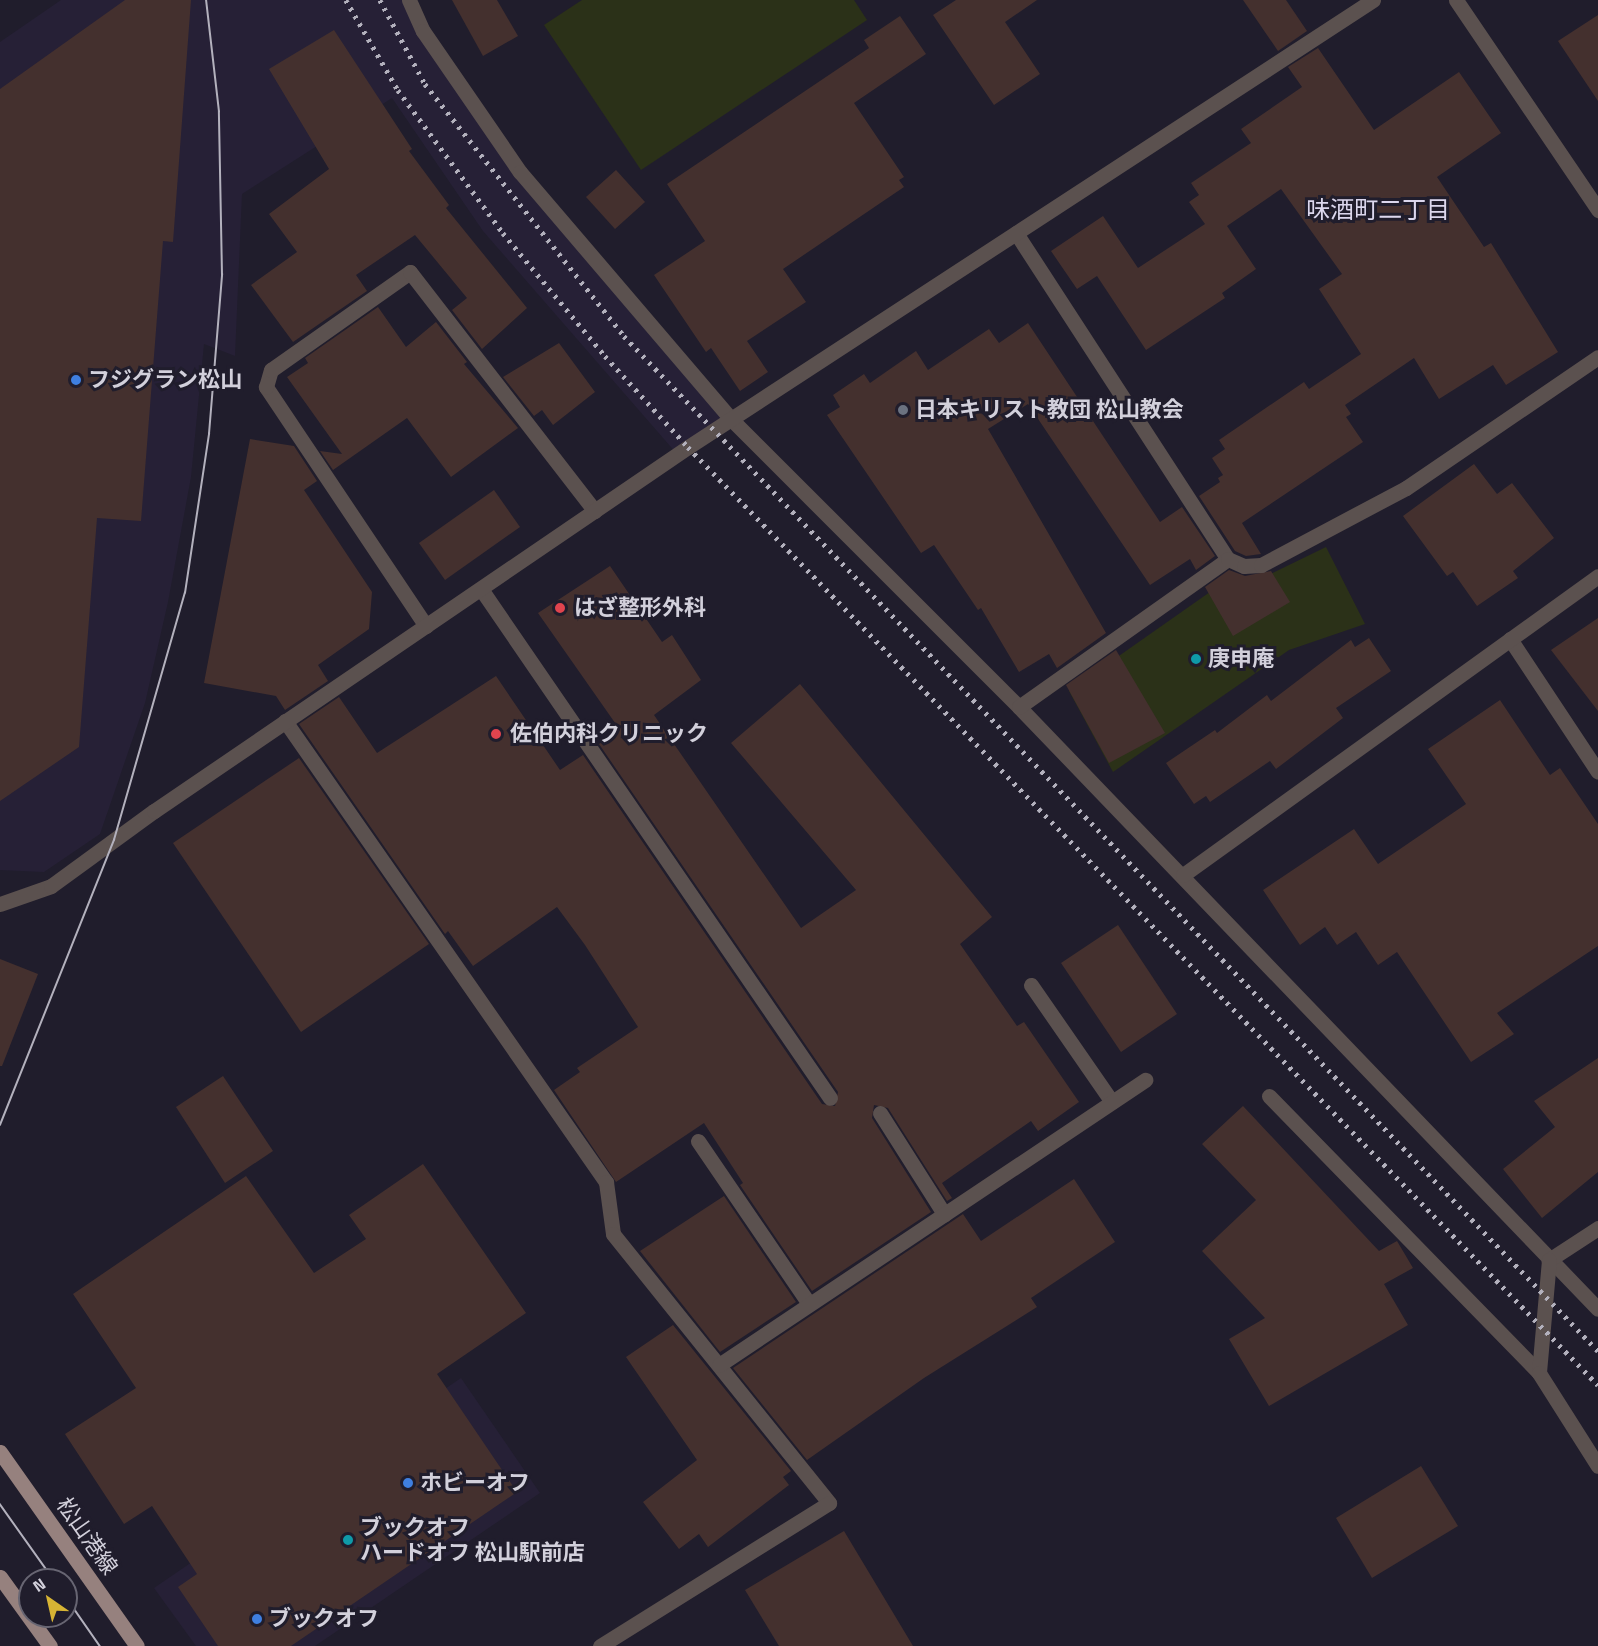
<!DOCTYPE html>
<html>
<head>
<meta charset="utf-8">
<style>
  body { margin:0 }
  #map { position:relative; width:1598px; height:1646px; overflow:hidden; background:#201d2c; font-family:"Titillium Web","Noto Sans JP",sans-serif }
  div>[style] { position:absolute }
  .built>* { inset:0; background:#262036 }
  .green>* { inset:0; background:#2b3118 }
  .building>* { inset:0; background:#44302e }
  .minor>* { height:15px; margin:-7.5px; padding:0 7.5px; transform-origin:7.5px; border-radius:7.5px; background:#5b514f }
  .major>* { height:15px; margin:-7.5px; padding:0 7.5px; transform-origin:7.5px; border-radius:7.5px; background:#96817e }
  .tram>* { height:1.5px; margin:-0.75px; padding:0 0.75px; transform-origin:0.75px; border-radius:0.75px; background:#b3b1bd }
  .rail>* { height:4.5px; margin-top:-2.25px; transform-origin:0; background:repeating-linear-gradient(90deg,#b3b1bd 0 3px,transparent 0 9px) }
  .dots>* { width:16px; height:16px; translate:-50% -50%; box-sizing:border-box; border:3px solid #201d2c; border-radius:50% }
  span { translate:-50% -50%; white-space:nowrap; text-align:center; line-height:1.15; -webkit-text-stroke:6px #201d2c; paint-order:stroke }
  .poi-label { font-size:22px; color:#d2d0db; font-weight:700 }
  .left { translate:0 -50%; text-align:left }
  .street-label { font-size:22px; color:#d2d0db }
  .neighbourhood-label { font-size:24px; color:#dcd7ed }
  .north { position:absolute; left:18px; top:1568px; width:60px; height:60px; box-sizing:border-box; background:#201d2c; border:2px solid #676572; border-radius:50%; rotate:326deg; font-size:16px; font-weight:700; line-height:24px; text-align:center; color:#d2d0db }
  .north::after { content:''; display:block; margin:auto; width:21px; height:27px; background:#d7b434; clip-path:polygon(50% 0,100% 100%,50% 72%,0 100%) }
</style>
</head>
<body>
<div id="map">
  <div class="built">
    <i style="clip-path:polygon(61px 0,410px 0,516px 161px,728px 420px,677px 454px,483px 231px,392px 98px,242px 194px,235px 356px,204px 344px,191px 477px,168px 602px,145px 703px,100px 834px,44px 872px,0 870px,0 42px)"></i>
    <i style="clip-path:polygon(461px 1378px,540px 1493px,315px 1646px,196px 1646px,154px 1588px)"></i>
  </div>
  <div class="green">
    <i style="clip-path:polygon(582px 0,854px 0,867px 20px,641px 170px,544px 25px)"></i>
    <i style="clip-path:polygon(1326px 547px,1365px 624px,1289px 650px,1113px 772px,1069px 691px,1227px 580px,1256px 581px)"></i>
  </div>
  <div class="building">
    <i style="clip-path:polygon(125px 0,191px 0,173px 242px,163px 241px,141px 521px,97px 518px,79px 747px,0 801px,0 89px)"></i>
    <i style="clip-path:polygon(452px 0,497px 0,518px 36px,483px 56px)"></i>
    <i style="clip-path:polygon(956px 0,1037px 0,1005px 22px,1040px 74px,994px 105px,933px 15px)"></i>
    <i style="clip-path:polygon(1243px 0,1286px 0,1307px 31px,1278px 51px)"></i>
    <i style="clip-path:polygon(1598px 15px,1598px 101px,1558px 41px)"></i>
    <i style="clip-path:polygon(900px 16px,926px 54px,854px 103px,904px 177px,899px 180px,904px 187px,783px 269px,806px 302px,747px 341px,768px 372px,740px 391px,711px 348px,706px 352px,654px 275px,705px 241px,667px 184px,869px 48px,864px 40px)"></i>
    <i style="clip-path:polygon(334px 30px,412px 149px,409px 151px,449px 205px,446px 208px,527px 308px,482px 349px,452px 310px,467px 298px,415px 235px,356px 275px,367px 291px,293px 342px,251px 285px,297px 252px,269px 214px,329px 169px,269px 69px)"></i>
    <i style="clip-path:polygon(1318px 48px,1374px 130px,1459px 72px,1501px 133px,1437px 177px,1484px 247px,1491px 243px,1558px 352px,1506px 385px,1493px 365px,1439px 399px,1414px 358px,1345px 405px,1351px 414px,1346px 417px,1363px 442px,1242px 523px,1261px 554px,1246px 556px,1235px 551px,1199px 496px,1220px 482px,1218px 478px,1223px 475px,1212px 458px,1225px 449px,1219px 440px,1304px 382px,1309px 389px,1361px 354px,1319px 289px,1342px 274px,1281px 189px,1227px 226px,1256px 269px,1222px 293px,1225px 298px,1146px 350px,1097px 276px,1077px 289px,1051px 251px,1103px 216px,1138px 268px,1205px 224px,1189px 202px,1199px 195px,1191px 183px,1251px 143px,1241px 129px,1302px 87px,1288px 67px)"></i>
    <i style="clip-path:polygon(616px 170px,645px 202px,615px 229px,586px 197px)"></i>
    <i style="clip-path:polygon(378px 307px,406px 347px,436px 322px,467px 362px,464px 364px,518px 428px,451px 477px,407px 418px,333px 470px,320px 451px,342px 454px,287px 377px,308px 363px,305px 358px)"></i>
    <i style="clip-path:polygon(1028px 323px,1160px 522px,1182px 507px,1215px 556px,1196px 570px,1190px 559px,1150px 585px,1028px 404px,988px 429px,1106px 633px,1057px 668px,1049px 654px,1019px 672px,981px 608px,978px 610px,934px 545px,921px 553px,827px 415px,840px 407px,833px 395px,864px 374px,870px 383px,916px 351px,928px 370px,989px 329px,999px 343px)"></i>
    <i style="clip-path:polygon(559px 343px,595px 392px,553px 425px,542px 410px,534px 416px,503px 377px)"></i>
    <i style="clip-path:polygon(250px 439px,294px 446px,317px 481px,304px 490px,372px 592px,369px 629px,318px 665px,328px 681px,285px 710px,276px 696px,204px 683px)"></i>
    <i style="clip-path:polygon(1474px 464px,1497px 494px,1512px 483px,1554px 538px,1513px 571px,1518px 578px,1477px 606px,1453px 572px,1447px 576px,1403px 516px)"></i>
    <i style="clip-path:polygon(494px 490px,520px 527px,445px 580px,419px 543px)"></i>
    <i style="clip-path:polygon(610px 566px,662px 642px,672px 635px,701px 680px,654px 715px,801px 928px,856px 890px,731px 743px,800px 684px,992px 917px,960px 944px,1017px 1026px,1024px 1022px,1079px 1102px,1038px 1131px,1031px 1121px,942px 1183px,952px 1198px,947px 1201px,888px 1108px,874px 1105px,872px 1118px,931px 1212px,812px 1291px,740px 1185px,743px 1183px,704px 1123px,616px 1182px,554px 1090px,580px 1072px,577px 1068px,638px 1027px,585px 945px,557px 907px,473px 966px,448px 931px,445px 934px,299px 724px,339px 697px,377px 753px,496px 676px,560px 770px,583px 755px,822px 1104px,835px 1106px,838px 1092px,599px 744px,620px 730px,538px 613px)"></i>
    <i style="clip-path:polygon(1229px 570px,1245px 576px,1271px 571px,1290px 602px,1233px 636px,1205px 587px)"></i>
    <i style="clip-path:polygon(1598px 618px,1598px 711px,1551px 650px)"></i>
    <i style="clip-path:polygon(1369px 638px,1391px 671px,1336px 708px,1343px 718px,1276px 769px,1270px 761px,1210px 802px,1206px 796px,1194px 804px,1166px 763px,1215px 730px,1217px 733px,1267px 695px,1271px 701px,1351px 640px,1355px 647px)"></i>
    <i style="clip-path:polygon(1116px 650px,1165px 733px,1109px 763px,1066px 685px)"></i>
    <i style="clip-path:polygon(1500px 700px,1550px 775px,1560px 768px,1598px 824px,1598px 946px,1497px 1013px,1514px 1034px,1471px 1062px,1397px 952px,1378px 965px,1356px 932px,1337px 945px,1325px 927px,1300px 945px,1263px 890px,1354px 829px,1378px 864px,1466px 804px,1428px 749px)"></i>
    <i style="clip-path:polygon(299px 758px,429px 944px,301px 1032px,173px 843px)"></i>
    <i style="clip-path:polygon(1118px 925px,1177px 1014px,1121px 1052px,1061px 963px)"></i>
    <i style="clip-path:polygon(0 959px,38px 974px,2px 1066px,0 1066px)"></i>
    <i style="clip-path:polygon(1598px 1058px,1598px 1172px,1542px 1218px,1503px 1169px,1555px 1127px,1534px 1101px)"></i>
    <i style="clip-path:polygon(223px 1076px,273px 1151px,225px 1183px,176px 1107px)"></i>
    <i style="clip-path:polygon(1243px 1106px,1379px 1251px,1397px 1241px,1413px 1268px,1384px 1284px,1408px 1325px,1269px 1406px,1229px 1339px,1265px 1318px,1202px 1251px,1256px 1200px,1202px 1144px)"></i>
    <i style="clip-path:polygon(423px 1164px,526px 1313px,437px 1374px,517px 1492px,291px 1646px,218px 1646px,178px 1587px,197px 1574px,152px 1506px,124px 1524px,65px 1434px,136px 1388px,73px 1294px,246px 1176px,314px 1273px,366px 1239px,349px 1215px)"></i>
    <i style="clip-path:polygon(1074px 1179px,1115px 1242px,1031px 1298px,1037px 1307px,924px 1378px,807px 1460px,733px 1368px,963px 1214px,981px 1241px)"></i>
    <i style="clip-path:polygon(724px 1196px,796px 1302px,720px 1352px,640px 1251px)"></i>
    <i style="clip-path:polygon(673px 1325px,791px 1471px,783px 1477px,789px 1485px,708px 1547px,699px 1534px,679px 1549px,643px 1502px,697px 1460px,626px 1357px)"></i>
    <i style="clip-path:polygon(1421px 1466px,1458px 1526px,1372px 1578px,1336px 1518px)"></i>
    <i style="clip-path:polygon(844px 1531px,913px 1646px,779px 1646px,745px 1590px)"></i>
  </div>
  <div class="minor">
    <i style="left:409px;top:0;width:34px;rotate:66deg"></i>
    <i style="left:423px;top:31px;width:171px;rotate:55.5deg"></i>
    <i style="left:520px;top:172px;width:325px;rotate:49.5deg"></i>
    <i style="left:731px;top:419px;width:407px;rotate:45deg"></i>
    <i style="left:1019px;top:707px;width:835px;rotate:46.12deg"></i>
    <i style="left:1456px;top:0;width:254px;rotate:55.9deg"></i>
    <i style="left:1016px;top:233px;width:389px;rotate:57deg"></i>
    <i style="left:1228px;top:559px;width:256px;rotate:144.7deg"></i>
    <i style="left:1228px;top:559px;width:17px;rotate:24deg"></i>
    <i style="left:1244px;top:566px;width:17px;rotate:-3deg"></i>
    <i style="left:1261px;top:565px;width:164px;rotate:-28deg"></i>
    <i style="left:1406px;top:488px;width:232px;rotate:-34.3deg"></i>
    <i style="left:481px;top:589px;width:617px;rotate:55.56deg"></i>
    <i style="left:426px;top:626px;width:288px;rotate:-123.8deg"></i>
    <i style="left:266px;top:387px;width:18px;rotate:-74deg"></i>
    <i style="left:271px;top:370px;width:170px;rotate:-35.2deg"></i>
    <i style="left:410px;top:272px;width:302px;rotate:52.3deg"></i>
    <i style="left:1510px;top:639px;width:159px;rotate:56.5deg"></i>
    <i style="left:285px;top:721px;width:562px;rotate:55.15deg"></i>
    <i style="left:606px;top:1182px;width:52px;rotate:82.3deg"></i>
    <i style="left:613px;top:1234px;width:345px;rotate:51.2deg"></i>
    <i style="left:829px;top:1503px;width:270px;rotate:148deg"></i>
    <i style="left:1183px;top:875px;width:511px;rotate:-35.77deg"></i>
    <i style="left:0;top:904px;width:54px;rotate:-19.4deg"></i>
    <i style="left:51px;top:886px;width:127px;rotate:-36.1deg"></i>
    <i style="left:154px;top:811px;width:646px;rotate:-34.28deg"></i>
    <i style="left:688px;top:447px;width:818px;rotate:-33.13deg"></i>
    <i style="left:1031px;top:985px;width:142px;rotate:55.3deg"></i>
    <i style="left:1269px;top:1096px;width:387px;rotate:45.7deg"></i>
    <i style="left:880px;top:1113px;width:120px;rotate:57.6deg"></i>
    <i style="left:698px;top:1141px;width:197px;rotate:55.7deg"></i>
    <i style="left:1598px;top:1228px;width:59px;rotate:146.9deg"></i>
    <i style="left:1549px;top:1260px;width:113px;rotate:95.1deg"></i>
    <i style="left:1539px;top:1373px;width:110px;rotate:57.6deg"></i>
    <i style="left:719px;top:1365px;width:513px;rotate:-33.78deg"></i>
  </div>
  <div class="major">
    <i style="left:0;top:1452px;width:237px;rotate:54.8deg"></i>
    <i style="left:0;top:1577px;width:85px;rotate:54.1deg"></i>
  </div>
  <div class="tram">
    <i style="left:0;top:1125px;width:307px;rotate:-68.2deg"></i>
    <i style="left:114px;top:840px;width:257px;rotate:-74deg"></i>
    <i style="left:185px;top:593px;width:161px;rotate:-81.4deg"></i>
    <i style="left:209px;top:434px;width:160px;rotate:-85.3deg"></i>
    <i style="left:222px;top:275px;width:163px;rotate:-91.1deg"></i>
    <i style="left:219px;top:112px;width:113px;rotate:-96.6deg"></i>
    <i style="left:0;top:1504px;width:93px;rotate:54.6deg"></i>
    <i style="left:66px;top:1597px;width:60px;rotate:55.2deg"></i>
  </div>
  <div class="rail">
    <i style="left:346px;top:0;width:104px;rotate:60deg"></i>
    <i style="left:398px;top:90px;width:177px;rotate:53.7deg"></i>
    <i style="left:503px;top:233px;width:160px;rotate:50.3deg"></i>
    <i style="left:605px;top:356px;width:123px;rotate:47.6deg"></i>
    <i style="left:688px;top:447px;width:1307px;rotate:45.87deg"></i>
    <i style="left:380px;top:0;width:95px;rotate:61.8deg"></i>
    <i style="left:425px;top:84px;width:321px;rotate:51.7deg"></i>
    <i style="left:624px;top:336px;width:1407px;rotate:46.18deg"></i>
  </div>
  <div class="dots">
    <i style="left:76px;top:380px;background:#3f7fe0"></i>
    <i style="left:903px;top:410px;background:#6b7280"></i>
    <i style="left:560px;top:608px;background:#e0444e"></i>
    <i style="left:1196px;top:659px;background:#0f9aa8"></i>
    <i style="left:496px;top:734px;background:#e0444e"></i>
    <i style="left:408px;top:1483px;background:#3f7fe0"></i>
    <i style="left:348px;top:1540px;background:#0f9aa8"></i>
    <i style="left:257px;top:1619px;background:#3f7fe0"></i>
  </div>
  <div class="poi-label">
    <span class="left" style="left:88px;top:380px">フジグラン松山</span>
    <span class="left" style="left:915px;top:410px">日本キリスト教団 松山教会</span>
    <span class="left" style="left:574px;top:608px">はざ整形外科</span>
    <span class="left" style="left:1208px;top:659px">庚申庵</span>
    <span class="left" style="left:510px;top:734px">佐伯内科クリニック</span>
    <span class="left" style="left:420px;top:1483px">ホビーオフ</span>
    <span class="left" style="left:360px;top:1540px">ブックオフ<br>ハードオフ 松山駅前店</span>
    <span class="left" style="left:269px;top:1619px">ブックオフ</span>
  </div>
  <div class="street-label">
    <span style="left:87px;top:1536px;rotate:55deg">松山港線</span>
  </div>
  <div class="neighbourhood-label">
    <span style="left:1378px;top:210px">味酒町二丁目</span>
  </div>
  <div class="north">N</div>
</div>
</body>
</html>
